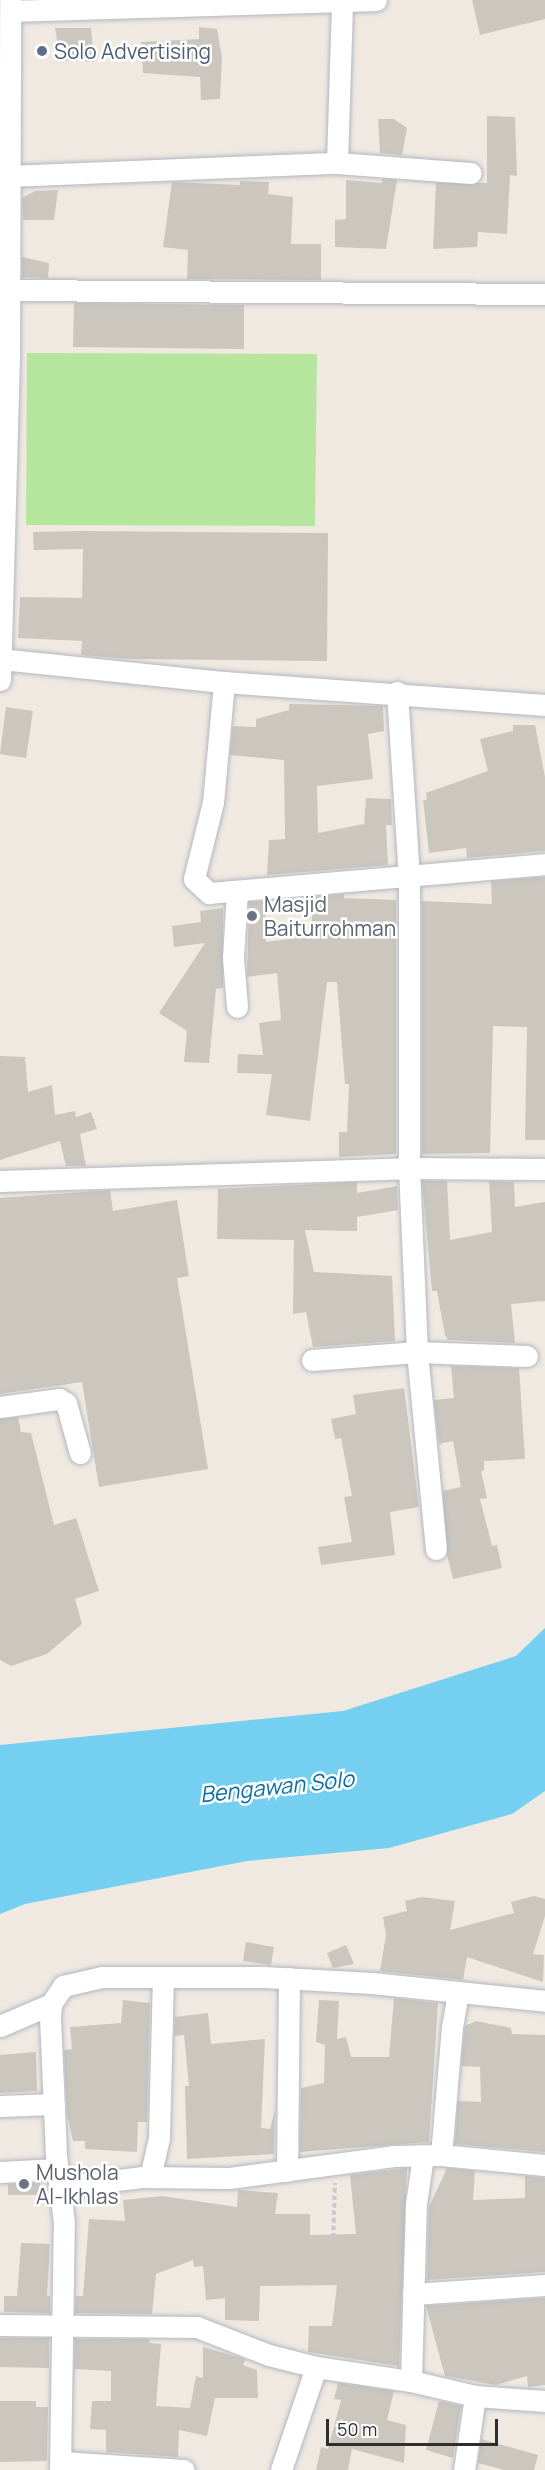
<!DOCTYPE html>
<html>
<head>
<meta charset="utf-8">
<style>
  body { margin:0 }
  #map { position:relative; width:545px; height:2470px; overflow:hidden; background:#efe9e1; font-family:Manrope,sans-serif }
  div>[style] { position:absolute }
  .green>* { inset:0; background:#b6e59e }
  .water>* { inset:0; background:#75cff0 }
  .building>* { inset:0; background:#cbc7bf }
  .path>* { height:4px; margin-top:-2px; transform-origin:0; background:repeating-linear-gradient(90deg,#c9c9c9 0 4.5px,transparent 0 7.5px) }
  .roads { filter:drop-shadow(0 0 2px #b4b7c1) drop-shadow(0 0 2px #b4b7c1) }
  .street>* { height:21px; margin:-10.5px; padding:0 10.5px; transform-origin:10.5px; border-radius:10.5px; background:#fff }
  .dots>* { width:16px; height:16px; translate:-50% -50%; box-sizing:border-box; border:3px solid #fff; border-radius:50% }
  span { translate:-50% -50%; white-space:nowrap; text-align:center; line-height:1.15; -webkit-text-stroke:5px #fff; paint-order:stroke }
  .service-label { font-size:21px; color:#4e5e75 }
  .left { translate:0 -50%; text-align:left }
  .worship-label { font-size:21px; color:#5b616d }
  .water-label { font-size:22px; color:#0d6fa3; font-style:italic }
  .scale { position:absolute; left:326px; top:2419px; width:172px; height:27px; box-sizing:border-box; border:3px solid #2e2e2e; border-top:0; padding-left:8px; font-size:18px; line-height:21px; white-space:nowrap; color:#2e2e2e; -webkit-text-stroke:4px #fff; paint-order:stroke }
</style>
</head>
<body>
<div id="map">
  <div class="green">
    <i style="clip-path:polygon(27px 353px,317px 354px,315px 526px,26px 525px)"></i>
  </div>
  <div class="water">
    <i style="clip-path:polygon(545px 1628px,545px 1791px,512px 1814px,389px 1848px,247px 1861px,25px 1904px,0 1914px,0 1745px,343px 1711px,516px 1656px)"></i>
  </div>
  <div class="building">
    <i style="clip-path:polygon(472px 0,545px 0,545px 19px,480px 35px)"></i>
    <i style="clip-path:polygon(199px 27px,217px 29px,222px 57px,220px 99px,201px 100px,200px 77px,143px 73px,141px 42px,199px 39px)"></i>
    <i style="clip-path:polygon(55px 28px,91px 28px,94px 62px,60px 60px)"></i>
    <i style="clip-path:polygon(487px 116px,515px 117px,517px 176px,510px 175px,507px 234px,478px 232px,477px 247px,433px 249px,436px 183px,487px 183px)"></i>
    <i style="clip-path:polygon(378px 119px,394px 119px,407px 128px,402px 155px,380px 153px)"></i>
    <i style="clip-path:polygon(382px 179px,397px 180px,386px 249px,335px 247px,335px 220px,346px 219px,346px 180px,382px 183px)"></i>
    <i style="clip-path:polygon(240px 181px,269px 182px,268px 194px,293px 197px,291px 244px,321px 244px,321px 280px,187px 279px,188px 250px,163px 247px,172px 182px,240px 185px)"></i>
    <i style="clip-path:polygon(58px 190px,54px 220px,23px 220px,22px 198px,35px 191px)"></i>
    <i style="clip-path:polygon(22px 257px,49px 263px,48px 278px,22px 277px)"></i>
    <i style="clip-path:polygon(74px 303px,244px 305px,244px 349px,73px 347px)"></i>
    <i style="clip-path:polygon(83px 531px,328px 533px,327px 661px,129px 659px,81px 655px,82px 641px,18px 638px,20px 597px,82px 598px,83px 549px,34px 550px,33px 532px)"></i>
    <i style="clip-path:polygon(289px 704px,383px 706px,384px 731px,368px 734px,373px 779px,317px 786px,318px 833px,364px 824px,366px 798px,391px 799px,392px 825px,386px 825px,388px 865px,267px 875px,269px 840px,285px 839px,284px 760px,230px 755px,233px 726px,256px 727px,256px 719px,289px 710px)"></i>
    <i style="clip-path:polygon(6px 707px,33px 711px,26px 758px,0 754px)"></i>
    <i style="clip-path:polygon(513px 725px,535px 725px,545px 777px,545px 851px,467px 858px,466px 848px,429px 853px,423px 800px,427px 800px,426px 793px,488px 771px,480px 739px,513px 731px)"></i>
    <i style="clip-path:polygon(545px 877px,545px 1140px,525px 1140px,527px 1027px,493px 1026px,490px 1153px,422px 1154px,422px 901px,492px 904px,491px 881px)"></i>
    <i style="clip-path:polygon(344px 894px,344px 898px,396px 900px,396px 1154px,339px 1157px,339px 1132px,347px 1132px,349px 1084px,345px 1084px,337px 982px,327px 982px,310px 1121px,266px 1115px,272px 1074px,237px 1073px,238px 1054px,263px 1055px,259px 1023px,281px 1020px,277px 973px,247px 977px,249px 902px,265px 901px,266px 942px,311px 936px,313px 897px)"></i>
    <i style="clip-path:polygon(223px 908px,223px 988px,216px 989px,209px 1063px,184px 1062px,187px 1031px,159px 1013px,205px 943px,174px 947px,172px 926px,201px 922px,200px 911px)"></i>
    <i style="clip-path:polygon(0 1056px,25px 1057px,28px 1092px,52px 1085px,55px 1115px,75px 1111px,76px 1117px,91px 1112px,97px 1129px,80px 1134px,86px 1166px,66px 1166px,60px 1141px,0 1160px)"></i>
    <i style="clip-path:polygon(422px 1181px,447px 1181px,450px 1240px,492px 1232px,489px 1181px,514px 1182px,515px 1207px,545px 1202px,545px 1301px,511px 1304px,515px 1343px,448px 1340px,445px 1335px,437px 1291px,432px 1291px)"></i>
    <i style="clip-path:polygon(357px 1182px,357px 1193px,397px 1186px,398px 1210px,357px 1217px,357px 1231px,305px 1230px,314px 1272px,392px 1276px,395px 1341px,313px 1347px,306px 1312px,293px 1314px,294px 1240px,217px 1239px,218px 1189px)"></i>
    <i style="clip-path:polygon(110px 1190px,113px 1211px,177px 1200px,189px 1276px,177px 1278px,208px 1469px,99px 1487px,82px 1382px,0 1394px,0 1198px)"></i>
    <i style="clip-path:polygon(451px 1366px,519px 1368px,525px 1459px,484px 1461px,484px 1470px,481px 1471px,487px 1498px,480px 1499px,492px 1546px,497px 1545px,502px 1568px,453px 1579px,447px 1555px,443px 1491px,461px 1487px,453px 1441px,439px 1444px,434px 1400px,454px 1398px)"></i>
    <i style="clip-path:polygon(404px 1388px,419px 1507px,390px 1512px,395px 1555px,321px 1565px,318px 1547px,352px 1542px,344px 1497px,352px 1496px,341px 1438px,335px 1439px,331px 1419px,356px 1414px,353px 1395px)"></i>
    <i style="clip-path:polygon(18px 1417px,21px 1432px,31px 1433px,54px 1525px,76px 1518px,99px 1591px,75px 1599px,82px 1624px,47px 1654px,11px 1666px,0 1660px,0 1419px)"></i>
    <i style="clip-path:polygon(534px 1896px,545px 1899px,545px 1916px,533px 1954px,544px 1955px,543px 1982px,467px 1957px,463px 1980px,380px 1971px,386px 1935px,383px 1917px,407px 1911px,405px 1901px,422px 1897px,455px 1901px,450px 1930px,514px 1913px,511px 1902px)"></i>
    <i style="clip-path:polygon(246px 1942px,274px 1947px,271px 1965px,243px 1961px)"></i>
    <i style="clip-path:polygon(346px 1945px,354px 1964px,333px 1968px,327px 1953px)"></i>
    <i style="clip-path:polygon(394px 1998px,438px 2003px,429px 2142px,300px 2152px,301px 2088px,324px 2083px,325px 2045px,316px 2042px,319px 2000px,339px 2001px,337px 2039px,346px 2037px,351px 2057px,389px 2057px)"></i>
    <i style="clip-path:polygon(123px 2000px,150px 2003px,147px 2122px,138px 2122px,137px 2152px,85px 2149px,85px 2141px,73px 2141px,67px 2114px,64px 2050px,72px 2049px,70px 2027px,121px 2023px)"></i>
    <i style="clip-path:polygon(208px 2013px,211px 2044px,265px 2039px,261px 2128px,270px 2129px,275px 2110px,274px 2154px,187px 2159px,185px 2086px,189px 2086px,184px 2035px,174px 2036px,175px 2017px)"></i>
    <i style="clip-path:polygon(476px 2021px,511px 2028px,512px 2034px,545px 2035px,545px 2152px,455px 2144px,458px 2101px,481px 2102px,480px 2067px,461px 2066px,465px 2026px)"></i>
    <i style="clip-path:polygon(36px 2052px,37px 2091px,0 2093px,0 2055px)"></i>
    <i style="clip-path:polygon(407px 2168px,399px 2366px,308px 2352px,309px 2326px,332px 2326px,337px 2285px,260px 2286px,259px 2321px,225px 2320px,225px 2298px,206px 2300px,203px 2266px,194px 2267px,193px 2260px,156px 2274px,152px 2314px,75px 2313px,76px 2296px,83px 2296px,89px 2219px,125px 2221px,123px 2200px,162px 2196px,237px 2207px,238px 2190px,278px 2193px,275px 2214px,310px 2214px,310px 2235px,356px 2234px,350px 2175px)"></i>
    <i style="clip-path:polygon(447px 2168px,475px 2171px,473px 2200px,525px 2198px,525px 2176px,545px 2178px,545px 2272px,427px 2280px,429px 2207px)"></i>
    <i style="clip-path:polygon(40px 2183px,40px 2195px,8px 2195px,8px 2184px)"></i>
    <i style="clip-path:polygon(21px 2243px,50px 2244px,47px 2296px,50px 2296px,50px 2313px,4px 2312px,4px 2296px,17px 2296px)"></i>
    <i style="clip-path:polygon(545px 2298px,545px 2385px,528px 2387px,527px 2376px,496px 2385px,445px 2376px,426px 2306px)"></i>
    <i style="clip-path:polygon(0 2338px,49px 2338px,49px 2368px,0 2367px)"></i>
    <i style="clip-path:polygon(75px 2339px,150px 2339px,149px 2343px,161px 2344px,156px 2406px,190px 2408px,196px 2376px,203px 2378px,203px 2347px,245px 2359px,243px 2365px,257px 2370px,258px 2398px,215px 2398px,207px 2436px,179px 2430px,178px 2457px,106px 2452px,106px 2430px,90px 2429px,92px 2401px,111px 2401px,111px 2371px,74px 2369px)"></i>
    <i style="clip-path:polygon(338px 2383px,394px 2391px,387px 2420px,406px 2425px,404px 2463px,352px 2449px,348px 2470px,316px 2470px,321px 2447px,328px 2449px,341px 2400px,334px 2399px)"></i>
    <i style="clip-path:polygon(0 2401px,36px 2401px,36px 2407px,48px 2407px,47px 2461px,0 2462px)"></i>
    <i style="clip-path:polygon(439px 2401px,461px 2406px,453px 2458px,426px 2450px)"></i>
    <i style="clip-path:polygon(481px 2439px,538px 2455px,534px 2470px,504px 2470px,478px 2463px)"></i>
  </div>
  <div class="path">
    <i style="left:333px;top:2245px;width:62px;rotate:-88.2deg"></i>
  </div>
  <div class="roads">
    <div class="street">
      <i style="left:11px;top:11px;width:365px;rotate:-1.7deg"></i>
      <i style="left:337px;top:163px;width:159px;rotate:-88.2deg"></i>
      <i style="left:8px;top:176px;width:329px;rotate:-2.3deg"></i>
      <i style="left:337px;top:163px;width:134px;rotate:4.3deg"></i>
      <i style="left:8px;top:290px;width:537px;rotate:0.43deg"></i>
      <i style="left:0;top:659px;width:225px;rotate:5.9deg"></i>
      <i style="left:224px;top:682px;width:322px;rotate:4.1deg"></i>
      <i style="left:0;top:680px;width:325px;rotate:-88.4deg"></i>
      <i style="left:9px;top:355px;width:355px;rotate:-89.8deg"></i>
      <i style="left:224px;top:682px;width:121px;rotate:95.2deg"></i>
      <i style="left:213px;top:802px;width:79px;rotate:103.9deg"></i>
      <i style="left:194px;top:879px;width:21px;rotate:43deg"></i>
      <i style="left:209px;top:893px;width:337px;rotate:-4.9deg"></i>
      <i style="left:397px;top:692px;width:186px;rotate:86.3deg"></i>
      <i style="left:409px;top:878px;width:290px;rotate:90deg"></i>
      <i style="left:409px;top:1168px;width:184px;rotate:87.5deg"></i>
      <i style="left:417px;top:1352px;width:198px;rotate:84.5deg"></i>
      <i style="left:237px;top:892px;width:66px;rotate:93.5deg"></i>
      <i style="left:233px;top:958px;width:49px;rotate:85.3deg"></i>
      <i style="left:0;top:1181px;width:409px;rotate:-1.8deg"></i>
      <i style="left:409px;top:1168px;width:136px;rotate:0.4deg"></i>
      <i style="left:312px;top:1360px;width:105px;rotate:-4.4deg"></i>
      <i style="left:417px;top:1352px;width:110px;rotate:2.1deg"></i>
      <i style="left:0;top:1407px;width:60px;rotate:-7.7deg"></i>
      <i style="left:59px;top:1399px;width:8px;rotate:30deg"></i>
      <i style="left:66px;top:1403px;width:52px;rotate:74.4deg"></i>
      <i style="left:0;top:2026px;width:56px;rotate:-23.3deg"></i>
      <i style="left:0;top:2106px;width:54px;rotate:-2.1deg"></i>
      <i style="left:441px;top:2155px;width:128px;rotate:-85.1deg"></i>
      <i style="left:452px;top:2027px;width:35px;rotate:-80deg"></i>
      <i style="left:287px;top:2171px;width:193px;rotate:-89.4deg"></i>
      <i style="left:0;top:2172px;width:58px;rotate:-3deg"></i>
      <i style="left:150px;top:2177px;width:40px;rotate:-77deg"></i>
      <i style="left:159px;top:2138px;width:159px;rotate:-88.6deg"></i>
      <i style="left:59px;top:2187px;width:85px;rotate:-6.8deg"></i>
      <i style="left:143px;top:2177px;width:86px;rotate:0.7deg"></i>
      <i style="left:229px;top:2178px;width:166px;rotate:-7.6deg"></i>
      <i style="left:394px;top:2156px;width:47px;rotate:-1.2deg"></i>
      <i style="left:441px;top:2155px;width:104px;rotate:5.5deg"></i>
      <i style="left:413px;top:2294px;width:132px;rotate:-3.9deg"></i>
      <i style="left:0;top:2325px;width:197px;rotate:0.6deg"></i>
      <i style="left:197px;top:2327px;width:77px;rotate:21.3deg"></i>
      <i style="left:269px;top:2355px;width:49px;rotate:14.3deg"></i>
      <i style="left:316px;top:2367px;width:96px;rotate:8.4deg"></i>
      <i style="left:411px;top:2381px;width:66px;rotate:13.2deg"></i>
      <i style="left:475px;top:2396px;width:70px;rotate:4.1deg"></i>
      <i style="left:411px;top:2381px;width:177px;rotate:-88.4deg"></i>
      <i style="left:416px;top:2204px;width:49px;rotate:-81.7deg"></i>
      <i style="left:62px;top:2462px;width:122px;rotate:3.8deg"></i>
      <i style="left:60px;top:2470px;width:247px;rotate:-89.1deg"></i>
      <i style="left:64px;top:2223px;width:68px;rotate:-96.7deg"></i>
      <i style="left:56px;top:2155px;width:138px;rotate:-92.5deg"></i>
      <i style="left:50px;top:2017px;width:13px;rotate:-86deg"></i>
      <i style="left:51px;top:2004px;width:22px;rotate:-56deg"></i>
      <i style="left:63px;top:1986px;width:40px;rotate:-13deg"></i>
      <i style="left:102px;top:1977px;width:161px"></i>
      <i style="left:263px;top:1977px;width:109px;rotate:3.2deg"></i>
      <i style="left:372px;top:1983px;width:174px;rotate:5.9deg"></i>
      <i style="left:281px;top:2470px;width:109px;rotate:-71.2deg"></i>
      <i style="left:464px;top:2470px;width:75px;rotate:-81.5deg"></i>
    </div>
  </div>
  <div class="dots">
    <i style="left:42px;top:51px;background:#5c6f8a"></i>
    <i style="left:252px;top:916px;background:#6b7280"></i>
    <i style="left:24px;top:2184px;background:#6b7280"></i>
  </div>
  <div class="service-label">
    <span class="left" style="left:54px;top:51px">Solo Advertising</span>
  </div>
  <div class="worship-label">
    <span class="left" style="left:264px;top:916px">Masjid<br>Baiturrohman</span>
    <span class="left" style="left:36px;top:2184px">Mushola<br>Al-Ikhlas</span>
  </div>
  <div class="water-label">
    <span style="left:277px;top:1787px;rotate:-6deg">Bengawan Solo</span>
  </div>
  <div class="scale">50 m</div>
</div>
</body>
</html>
